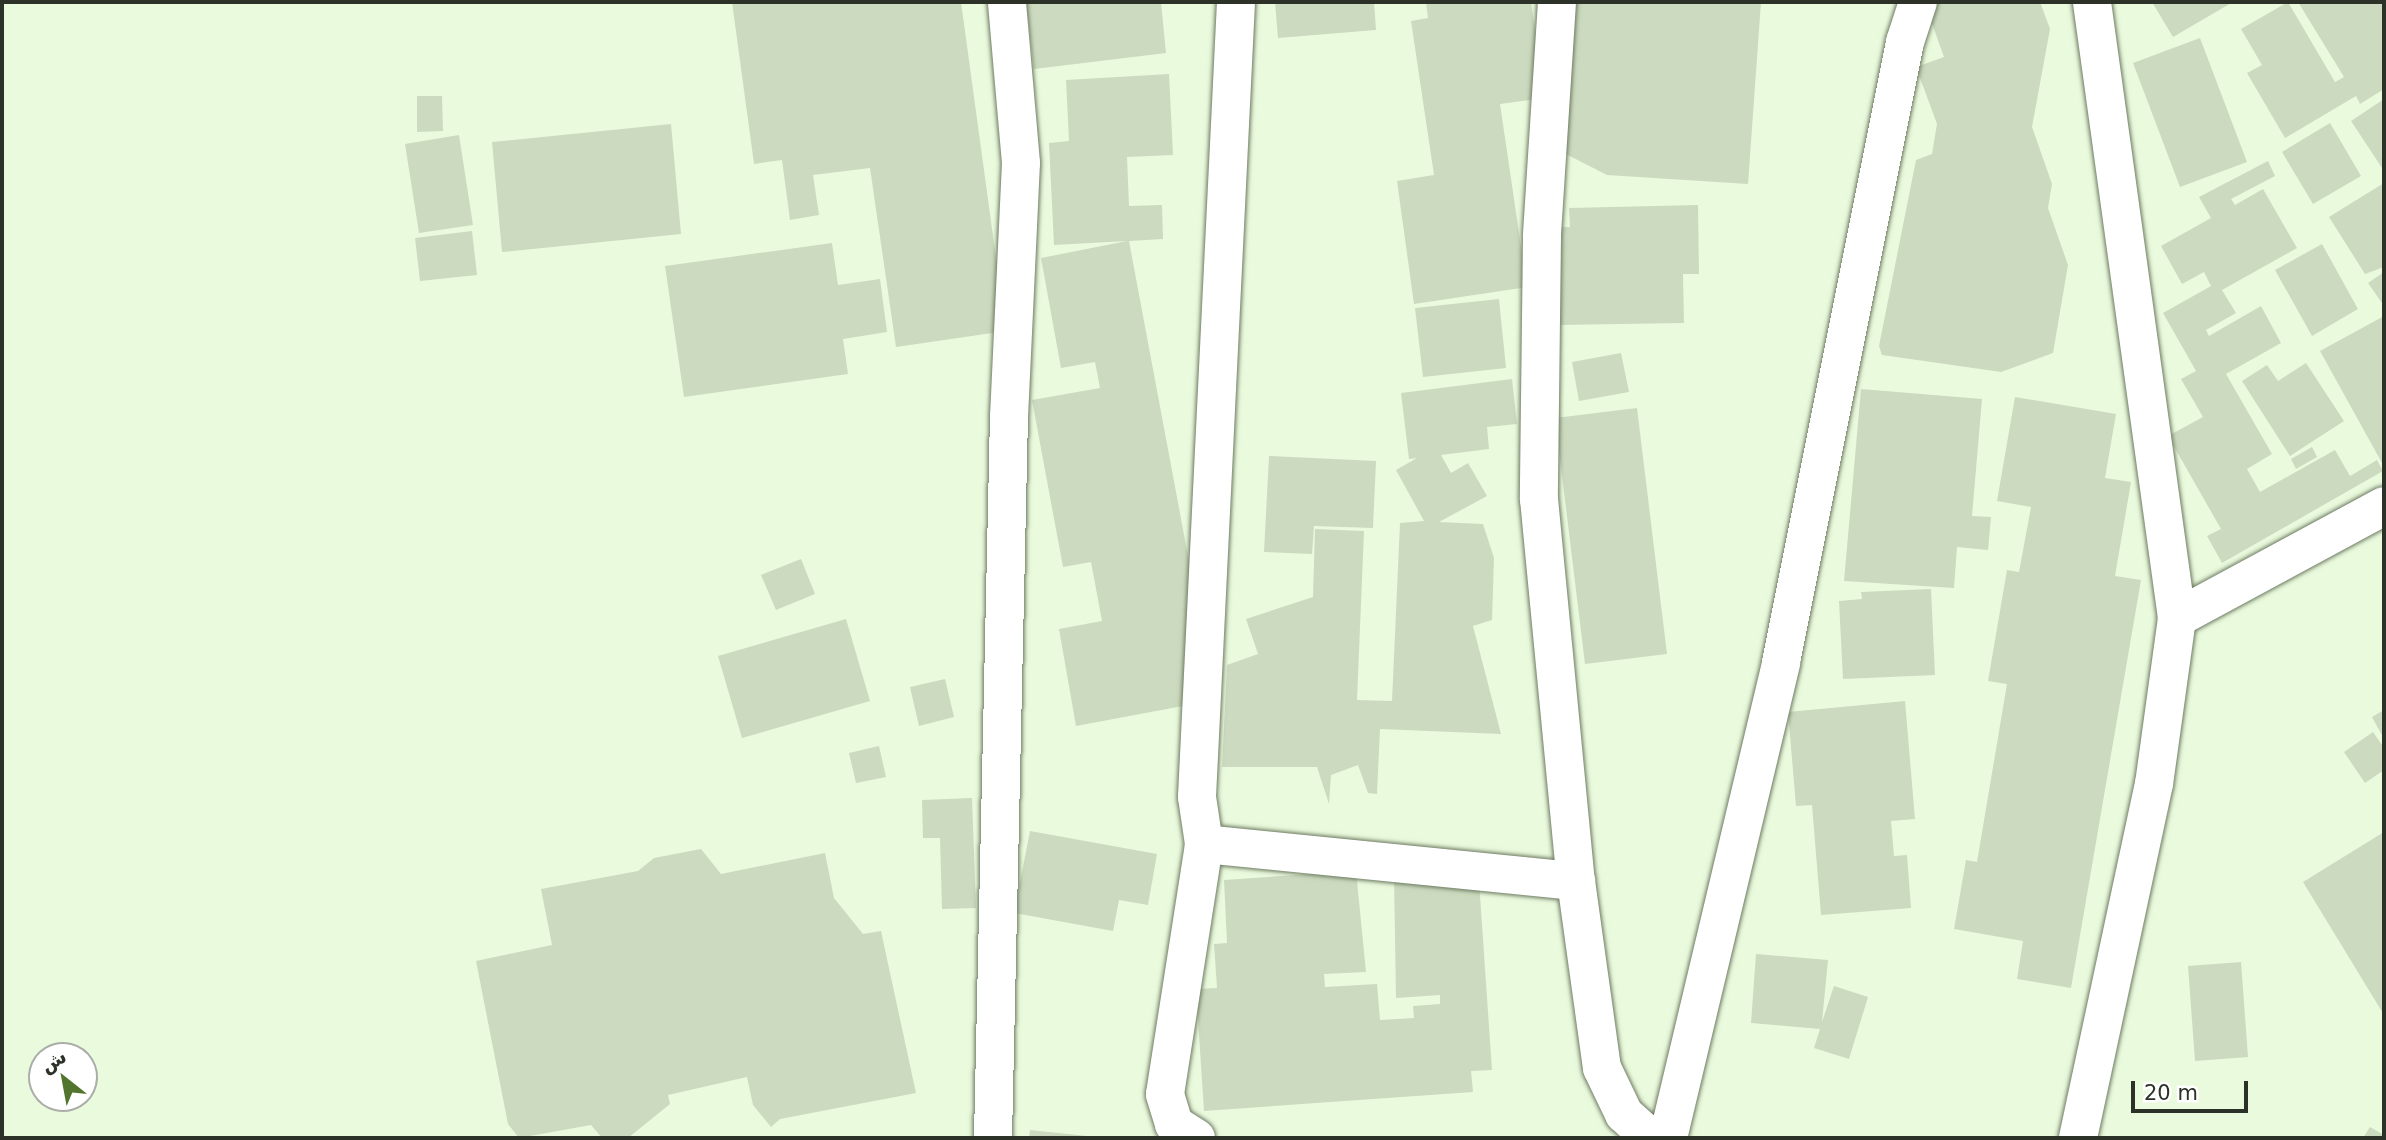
<!DOCTYPE html>
<html>
<head>
<meta charset="utf-8">
<style>
  body { margin:0 }
  #map { position:relative; width:2386px; height:1140px; overflow:hidden; background:#eafadd; font-family:"DejaVu Sans",Vazirmatn,sans-serif }
  div>[style] { position:absolute }
  .building>* { inset:0; background:#ccdbbf }
  .roads { filter:drop-shadow(0 0 2px #6d7b62) drop-shadow(0 0 2px #6d7b62) }
  .minor>* { height:38px; margin:-19px; padding:0 19px; transform-origin:19px; border-radius:19px; background:#fff }
  span { translate:-50% -50%; white-space:nowrap; text-align:center; line-height:1.15; -webkit-text-stroke:6px #fff; paint-order:stroke }
  .frame { position:absolute; inset:0; border:4px solid #2c3227; pointer-events:none }
  .north { position:absolute; left:28px; top:1042px; width:70px; height:70px; box-sizing:border-box; background:#fff; border:2px solid #abada9; border-radius:50%; rotate:329deg; font-size:19px; font-weight:700; line-height:28px; text-align:center; color:#2c3227 }
  .north::after { content:''; display:block; margin:auto; width:24px; height:32px; background:#52752d; clip-path:polygon(50% 0,100% 100%,50% 72%,0 100%) }
  .scale { position:absolute; left:2131px; top:1081px; width:117px; height:32px; box-sizing:border-box; border:4px solid #2c3227; border-top:0; padding-left:9px; font-size:21px; line-height:24px; white-space:nowrap; color:#2c3227; -webkit-text-stroke:5px #fff; paint-order:stroke }
</style>
</head>
<body>
<div id="map">
  <div class="building">
    <i style="clip-path:polygon(732px 2px,961px 2px,1006px 331px,896px 347px,870px 168px,813px 175px,819px 215px,790px 220px,782px 160px,754px 164px)"></i>
    <i style="clip-path:polygon(1026px 2px,1161px 2px,1166px 53px,1034px 69px)"></i>
    <i style="clip-path:polygon(1275px 2px,1374px 2px,1376px 30px,1278px 38px)"></i>
    <i style="clip-path:polygon(1426px 2px,1531px 2px,1545px 98px,1500px 104px,1527px 287px,1414px 304px,1397px 181px,1434px 175px,1411px 21px,1428px 18px)"></i>
    <i style="clip-path:polygon(1567px 2px,1761px 2px,1748px 184px,1607px 175px,1556px 149px)"></i>
    <i style="clip-path:polygon(1933px 2px,2040px 2px,2050px 29px,2032px 127px,2052px 184px,2048px 208px,2068px 265px,2053px 353px,2001px 372px,1882px 355px,1879px 346px,1916px 160px,1932px 154px,1937px 124px,1916px 67px,1944px 57px,1930px 18px)"></i>
    <i style="clip-path:polygon(2152px 2px,2233px 2px,2173px 37px)"></i>
    <i style="clip-path:polygon(2288px 2px,2335px 82px,2344px 77px,2298px 2px,2384px 2px,2384px 89px,2360px 104px,2356px 96px,2285px 138px,2247px 73px,2262px 65px,2241px 29px)"></i>
    <i style="clip-path:polygon(2200px 38px,2247px 162px,2180px 187px,2133px 63px)"></i>
    <i style="clip-path:polygon(1169px 74px,1173px 155px,1127px 157px,1129px 206px,1162px 205px,1163px 239px,1129px 241px,1215px 700px,1076px 726px,1059px 629px,1102px 621px,1091px 562px,1063px 567px,1032px 400px,1100px 388px,1095px 362px,1061px 368px,1041px 258px,1127px 241px,1054px 245px,1049px 143px,1069px 141px,1066px 80px)"></i>
    <i style="clip-path:polygon(417px 96px,442px 96px,443px 131px,417px 132px)"></i>
    <i style="clip-path:polygon(2384px 99px,2384px 171px,2351px 121px)"></i>
    <i style="clip-path:polygon(2330px 123px,2361px 176px,2313px 204px,2282px 152px)"></i>
    <i style="clip-path:polygon(671px 124px,681px 234px,502px 252px,492px 142px)"></i>
    <i style="clip-path:polygon(459px 135px,473px 225px,419px 233px,405px 144px)"></i>
    <i style="clip-path:polygon(2268px 161px,2275px 176px,2231px 199px,2235px 205px,2263px 189px,2297px 248px,2222px 290px,2236px 313px,2206px 330px,2209px 336px,2261px 306px,2281px 343px,2226px 374px,2272px 454px,2247px 469px,2260px 492px,2335px 450px,2350px 476px,2377px 460px,2383px 471px,2222px 563px,2207px 536px,2221px 529px,2168px 436px,2203px 417px,2181px 379px,2196px 371px,2163px 313px,2211px 286px,2204px 272px,2182px 284px,2161px 246px,2211px 218px,2199px 197px)"></i>
    <i style="clip-path:polygon(2384px 183px,2384px 267px,2365px 274px,2329px 217px)"></i>
    <i style="clip-path:polygon(1698px 205px,1699px 274px,1683px 274px,1684px 323px,1559px 325px,1559px 227px,1570px 227px,1569px 208px)"></i>
    <i style="clip-path:polygon(472px 231px,477px 275px,420px 281px,415px 238px)"></i>
    <i style="clip-path:polygon(832px 243px,838px 285px,880px 279px,887px 332px,843px 339px,848px 374px,684px 397px,665px 266px)"></i>
    <i style="clip-path:polygon(2322px 244px,2358px 309px,2312px 336px,2275px 270px)"></i>
    <i style="clip-path:polygon(2384px 272px,2384px 306px,2368px 283px)"></i>
    <i style="clip-path:polygon(1499px 299px,1506px 368px,1423px 377px,1415px 308px)"></i>
    <i style="clip-path:polygon(2384px 316px,2384px 462px,2382px 463px,2320px 351px)"></i>
    <i style="clip-path:polygon(1621px 353px,1629px 392px,1579px 401px,1572px 362px)"></i>
    <i style="clip-path:polygon(2306px 363px,2344px 421px,2290px 456px,2242px 381px,2267px 365px,2278px 381px)"></i>
    <i style="clip-path:polygon(1512px 379px,1517px 424px,1487px 427px,1489px 449px,1441px 455px,1451px 473px,1468px 463px,1487px 496px,1439px 522px,1483px 524px,1494px 558px,1492px 620px,1473px 626px,1501px 734px,1380px 729px,1377px 794px,1368px 793px,1358px 765px,1331px 775px,1329px 804px,1317px 767px,1222px 767px,1227px 665px,1258px 654px,1246px 619px,1313px 597px,1315px 529px,1364px 531px,1357px 700px,1392px 701px,1400px 523px,1424px 521px,1396px 470px,1417px 458px,1409px 459px,1401px 393px)"></i>
    <i style="clip-path:polygon(1861px 389px,1982px 399px,1972px 516px,1991px 517px,1988px 550px,1957px 547px,1954px 588px,1844px 581px)"></i>
    <i style="clip-path:polygon(2015px 397px,2116px 414px,2105px 478px,2131px 482px,2115px 576px,2141px 580px,2071px 988px,2017px 979px,2023px 941px,1954px 929px,1966px 860px,1977px 862px,2007px 684px,1988px 681px,2007px 570px,2019px 572px,2031px 507px,1997px 501px)"></i>
    <i style="clip-path:polygon(1637px 408px,1667px 654px,1585px 664px,1555px 418px)"></i>
    <i style="clip-path:polygon(2312px 447px,2317px 457px,2296px 469px,2291px 459px)"></i>
    <i style="clip-path:polygon(1269px 456px,1376px 461px,1373px 528px,1314px 526px,1312px 554px,1264px 552px)"></i>
    <i style="clip-path:polygon(801px 559px,815px 594px,776px 610px,761px 575px)"></i>
    <i style="clip-path:polygon(1931px 589px,1935px 675px,1843px 679px,1839px 601px,1862px 599px,1861px 592px)"></i>
    <i style="clip-path:polygon(846px 619px,870px 701px,742px 738px,718px 656px)"></i>
    <i style="clip-path:polygon(945px 679px,954px 717px,919px 726px,910px 687px)"></i>
    <i style="clip-path:polygon(1905px 701px,1915px 819px,1891px 821px,1894px 856px,1907px 855px,1911px 908px,1821px 915px,1812px 805px,1796px 806px,1788px 712px)"></i>
    <i style="clip-path:polygon(2384px 710px,2384px 739px,2372px 717px)"></i>
    <i style="clip-path:polygon(2373px 732px,2384px 748px,2384px 770px,2365px 783px,2344px 752px)"></i>
    <i style="clip-path:polygon(879px 746px,886px 777px,856px 783px,849px 753px)"></i>
    <i style="clip-path:polygon(972px 798px,976px 908px,942px 909px,940px 838px,923px 838px,922px 800px)"></i>
    <i style="clip-path:polygon(1030px 831px,1157px 854px,1148px 905px,1119px 900px,1113px 931px,1014px 913px)"></i>
    <i style="clip-path:polygon(2384px 832px,2384px 1015px,2303px 882px)"></i>
    <i style="clip-path:polygon(701px 849px,721px 874px,825px 853px,834px 898px,863px 934px,881px 931px,916px 1093px,780px 1119px,771px 1127px,753px 1105px,747px 1077px,668px 1095px,670px 1104px,628px 1138px,602px 1138px,591px 1125px,519px 1138px,508px 1124px,476px 961px,552px 945px,541px 889px,638px 871px,654px 858px)"></i>
    <i style="clip-path:polygon(1356px 871px,1366px 972px,1324px 974px,1325px 987px,1377px 984px,1380px 1020px,1414px 1018px,1413px 1006px,1440px 1004px,1440px 995px,1396px 998px,1394px 874px,1479px 881px,1492px 1070px,1471px 1071px,1473px 1092px,1204px 1111px,1196px 989px,1217px 988px,1214px 944px,1227px 943px,1224px 880px)"></i>
    <i style="clip-path:polygon(1756px 954px,1828px 960px,1822px 1022px,1834px 986px,1868px 997px,1849px 1059px,1814px 1048px,1820px 1029px,1751px 1023px)"></i>
    <i style="clip-path:polygon(2241px 962px,2248px 1057px,2195px 1061px,2188px 966px)"></i>
    <i style="clip-path:polygon(2370px 1127px,2384px 1135px,2384px 1138px,2363px 1138px)"></i>
    <i style="clip-path:polygon(1030px 1130px,1087px 1136px,1087px 1138px,1029px 1138px)"></i>
  </div>
  <div class="roads">
    <div class="minor">
      <i style="left:1236px;top:2px;width:796px;rotate:92.81deg"></i>
      <i style="left:1197px;top:797px;width:48px;rotate:81.5deg"></i>
      <i style="left:1204px;top:844px;width:374px;rotate:5.7deg"></i>
      <i style="left:1557px;top:2px;width:235px;rotate:93.7deg"></i>
      <i style="left:1542px;top:237px;width:262px;rotate:90.7deg"></i>
      <i style="left:1539px;top:499px;width:384px;rotate:84.5deg"></i>
      <i style="left:1576px;top:881px;width:189px;rotate:82.1deg"></i>
      <i style="left:1602px;top:1068px;width:51px;rotate:64.4deg"></i>
      <i style="left:1624px;top:1114px;width:27px;rotate:42deg"></i>
      <i style="left:1644px;top:1132px;width:23px;rotate:15deg"></i>
      <i style="left:2177px;top:618px;width:235px;rotate:-28.4deg"></i>
      <i style="left:993px;top:1138px;width:721px;rotate:-88.73deg"></i>
      <i style="left:1009px;top:417px;width:254px;rotate:-87.3deg"></i>
      <i style="left:1021px;top:163px;width:162px;rotate:-95deg"></i>
      <i style="left:1196px;top:1138px;width:26px;rotate:-148deg"></i>
      <i style="left:1174px;top:1124px;width:31px;rotate:-107deg"></i>
      <i style="left:1165px;top:1094px;width:253px;rotate:-81.1deg"></i>
      <i style="left:1668px;top:1138px;width:489px;rotate:-76.6deg"></i>
      <i style="left:1781px;top:662px;width:632px;rotate:-78.69deg"></i>
      <i style="left:1905px;top:42px;width:42px;rotate:-72deg"></i>
      <i style="left:2078px;top:1138px;width:362px;rotate:-77.9deg"></i>
      <i style="left:2154px;top:784px;width:168px;rotate:-82.1deg"></i>
      <i style="left:2177px;top:618px;width:622px;rotate:-97.86deg"></i>
    </div>
  </div>
  <div class="frame"></div>
  <div class="north">ش</div>
  <div class="scale">20 m</div>
</div>
</body>
</html>
